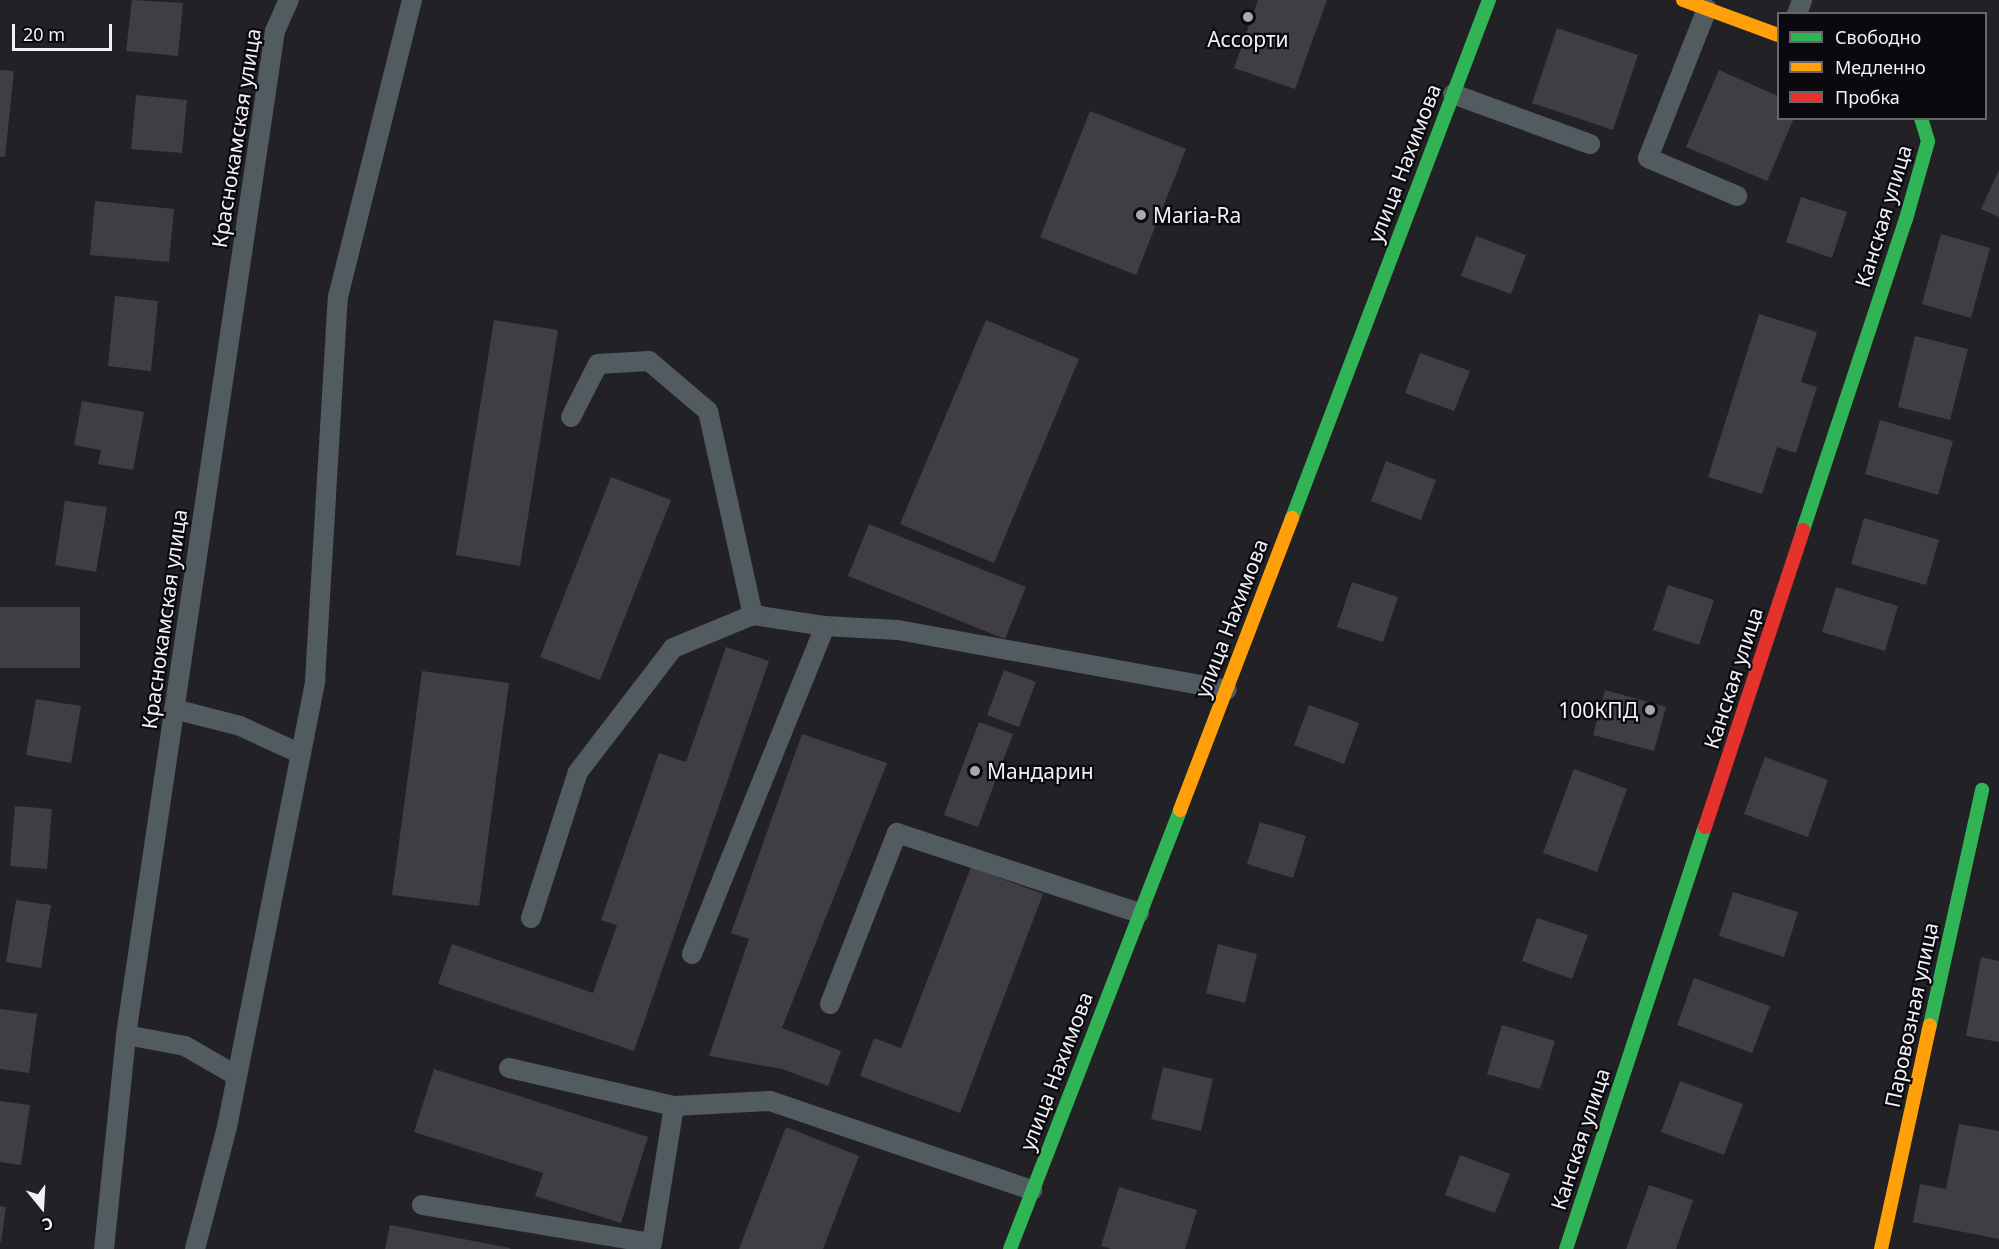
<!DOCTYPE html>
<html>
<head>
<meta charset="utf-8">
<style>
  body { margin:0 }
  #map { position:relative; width:1999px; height:1249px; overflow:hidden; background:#222226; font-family:"Noto Sans",sans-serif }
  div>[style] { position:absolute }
  .building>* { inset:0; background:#3f3f43 }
  .lane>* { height:20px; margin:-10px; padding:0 10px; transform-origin:10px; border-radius:10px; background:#525b60 }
  .fast>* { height:14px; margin:-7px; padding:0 7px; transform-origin:7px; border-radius:7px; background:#30b455 }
  .slow>* { height:14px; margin:-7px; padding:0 7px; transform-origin:7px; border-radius:7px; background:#ff9f0a }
  .jam>* { height:14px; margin:-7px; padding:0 7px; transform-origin:7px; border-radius:7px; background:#e5322d }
  .dots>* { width:16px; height:16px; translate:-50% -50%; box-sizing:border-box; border:3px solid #0a0a0e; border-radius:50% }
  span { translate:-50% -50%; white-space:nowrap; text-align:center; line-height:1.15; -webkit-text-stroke:4.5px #0a0a0e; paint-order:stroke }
  .poi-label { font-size:21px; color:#f0f0f6 }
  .left { translate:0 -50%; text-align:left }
  .right { translate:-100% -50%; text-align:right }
  .street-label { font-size:21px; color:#f0f0f6 }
  .legend { position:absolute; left:1777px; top:12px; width:210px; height:108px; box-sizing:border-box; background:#0a0a0e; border:2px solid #66666b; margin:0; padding:8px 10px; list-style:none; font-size:18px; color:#f0f0f6 }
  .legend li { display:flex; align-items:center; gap:12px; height:30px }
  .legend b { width:30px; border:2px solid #66666b }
  .north { position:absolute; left:12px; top:1177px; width:60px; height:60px; -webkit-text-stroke:4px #0a0a0e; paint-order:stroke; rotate:162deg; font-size:16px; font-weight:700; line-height:24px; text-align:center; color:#f0f0f6 }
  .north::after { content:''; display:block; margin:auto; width:21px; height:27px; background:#f0f0f6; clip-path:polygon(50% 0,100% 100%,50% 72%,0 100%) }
  .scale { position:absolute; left:12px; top:24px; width:100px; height:27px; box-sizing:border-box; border:3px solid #f0f0f6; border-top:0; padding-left:8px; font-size:18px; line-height:21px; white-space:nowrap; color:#f0f0f6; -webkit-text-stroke:4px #0a0a0e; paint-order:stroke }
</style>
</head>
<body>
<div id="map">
  <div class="building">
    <i style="clip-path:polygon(132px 0,183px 3px,178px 56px,126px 51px)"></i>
    <i style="clip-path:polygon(1258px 0,1327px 0,1295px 89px,1234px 68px)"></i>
    <i style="clip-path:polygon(1557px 28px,1638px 55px,1613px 130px,1532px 103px)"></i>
    <i style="clip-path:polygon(0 70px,14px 71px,5px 157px,0 157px)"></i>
    <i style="clip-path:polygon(1719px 70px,1778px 96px,1778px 118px,1794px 118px,1767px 181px,1686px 147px)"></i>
    <i style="clip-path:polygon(136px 95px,187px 100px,182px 153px,131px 149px)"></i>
    <i style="clip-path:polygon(1090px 111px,1186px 149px,1136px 275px,1040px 237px)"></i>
    <i style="clip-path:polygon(1999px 170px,1999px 217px,1981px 209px)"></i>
    <i style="clip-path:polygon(1801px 197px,1847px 212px,1832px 258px,1786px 242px)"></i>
    <i style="clip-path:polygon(95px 201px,174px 209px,169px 262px,90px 255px)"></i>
    <i style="clip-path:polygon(1941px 234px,1990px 248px,1971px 318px,1922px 304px)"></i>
    <i style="clip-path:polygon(1476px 236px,1526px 255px,1511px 294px,1461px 276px)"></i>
    <i style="clip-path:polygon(115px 296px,158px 301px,151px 371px,108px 366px)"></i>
    <i style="clip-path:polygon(1759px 314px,1817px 332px,1801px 382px,1817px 387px,1796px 453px,1777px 447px,1762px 494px,1708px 477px)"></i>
    <i style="clip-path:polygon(494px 320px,558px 330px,520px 566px,456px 555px)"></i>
    <i style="clip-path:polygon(986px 320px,1079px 359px,994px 563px,900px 524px)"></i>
    <i style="clip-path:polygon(1915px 336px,1968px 349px,1950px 420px,1898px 407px)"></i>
    <i style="clip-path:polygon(1420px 353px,1470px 371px,1454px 411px,1405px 393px)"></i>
    <i style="clip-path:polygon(82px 401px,144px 412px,133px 470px,98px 464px,101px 450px,74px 445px)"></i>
    <i style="clip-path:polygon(1880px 420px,1953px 441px,1938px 495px,1865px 474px)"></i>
    <i style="clip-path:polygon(1386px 461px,1436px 480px,1421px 520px,1371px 501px)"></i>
    <i style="clip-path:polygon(611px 477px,671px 500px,600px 680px,540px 657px)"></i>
    <i style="clip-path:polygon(65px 501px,107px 507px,96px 572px,55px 565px)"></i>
    <i style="clip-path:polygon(1864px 518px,1939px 540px,1926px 585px,1851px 564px)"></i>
    <i style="clip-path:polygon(869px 524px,1026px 587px,1005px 639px,848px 576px)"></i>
    <i style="clip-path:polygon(1352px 582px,1398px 597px,1383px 642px,1337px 627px)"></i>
    <i style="clip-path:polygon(1668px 585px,1714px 600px,1699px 645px,1653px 630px)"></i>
    <i style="clip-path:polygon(1836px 587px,1898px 606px,1885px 651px,1822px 632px)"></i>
    <i style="clip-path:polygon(0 607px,80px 607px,80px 668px,0 668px)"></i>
    <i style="clip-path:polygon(726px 647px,769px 661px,634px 1051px,438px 984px,452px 944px,593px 993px,617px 925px,601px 920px,659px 753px,686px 762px)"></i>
    <i style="clip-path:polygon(1004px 670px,1036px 682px,1019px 727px,987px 715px)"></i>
    <i style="clip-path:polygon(422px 671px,509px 683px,479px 906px,392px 895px)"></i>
    <i style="clip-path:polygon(1605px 690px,1666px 707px,1654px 751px,1593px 735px)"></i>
    <i style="clip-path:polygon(36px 699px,81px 706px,71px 763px,26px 755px)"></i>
    <i style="clip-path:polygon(1309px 705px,1359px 723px,1344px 764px,1294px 745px)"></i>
    <i style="clip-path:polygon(979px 722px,1013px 734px,978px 827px,944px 815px)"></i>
    <i style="clip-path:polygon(802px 734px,887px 763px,782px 1028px,841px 1051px,828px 1086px,782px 1069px,709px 1056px,749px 939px,731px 933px)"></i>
    <i style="clip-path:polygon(1765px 757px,1828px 780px,1808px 837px,1744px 814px)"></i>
    <i style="clip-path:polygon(1574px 769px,1627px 789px,1597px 872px,1543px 853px)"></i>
    <i style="clip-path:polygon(15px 806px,52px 809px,47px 869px,10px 866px)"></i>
    <i style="clip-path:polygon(1260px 822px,1306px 836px,1293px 878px,1247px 864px)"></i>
    <i style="clip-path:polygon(971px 867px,1043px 894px,960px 1113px,860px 1076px,874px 1038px,901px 1048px)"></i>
    <i style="clip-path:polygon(1733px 892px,1798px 912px,1784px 957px,1719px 936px)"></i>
    <i style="clip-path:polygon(16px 900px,51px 905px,41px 968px,6px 962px)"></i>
    <i style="clip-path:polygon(1537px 918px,1588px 935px,1572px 979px,1522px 961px)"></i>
    <i style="clip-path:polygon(1218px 944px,1257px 954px,1245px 1003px,1206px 993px)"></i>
    <i style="clip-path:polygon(1981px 957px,1999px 961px,1999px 1042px,1966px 1036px)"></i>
    <i style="clip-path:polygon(1694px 978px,1770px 1006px,1752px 1053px,1677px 1025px)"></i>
    <i style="clip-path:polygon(0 1009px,37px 1014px,29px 1073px,0 1069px)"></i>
    <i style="clip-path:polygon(1502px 1025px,1555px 1041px,1540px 1089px,1487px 1074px)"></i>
    <i style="clip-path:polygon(1163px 1067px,1213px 1079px,1201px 1131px,1151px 1119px)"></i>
    <i style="clip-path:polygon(434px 1069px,648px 1137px,621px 1223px,535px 1196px,543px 1173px,414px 1132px)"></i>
    <i style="clip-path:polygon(1680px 1081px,1743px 1104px,1724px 1155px,1661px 1132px)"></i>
    <i style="clip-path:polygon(0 1101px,30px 1105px,21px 1165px,0 1162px)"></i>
    <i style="clip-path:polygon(1959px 1124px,1999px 1131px,1999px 1239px,1913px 1222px,1920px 1184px,1946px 1189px)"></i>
    <i style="clip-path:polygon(786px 1127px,859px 1156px,823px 1249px,739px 1249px)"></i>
    <i style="clip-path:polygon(1460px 1155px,1510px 1174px,1495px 1213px,1445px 1195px)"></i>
    <i style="clip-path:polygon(1649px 1185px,1693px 1200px,1676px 1249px,1626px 1249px)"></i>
    <i style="clip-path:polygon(1119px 1187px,1197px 1210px,1185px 1249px,1111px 1249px,1101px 1246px)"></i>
    <i style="clip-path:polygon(0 1206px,6px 1207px,1px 1242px,0 1242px)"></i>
    <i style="clip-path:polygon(390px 1225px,510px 1248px,510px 1249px,385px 1249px)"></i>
  </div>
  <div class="lane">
    <i style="left:1707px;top:9px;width:160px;rotate:111.6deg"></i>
    <i style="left:1648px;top:158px;width:97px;rotate:23.1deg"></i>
    <i style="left:1797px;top:14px;width:15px;rotate:-70deg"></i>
    <i style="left:1453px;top:94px;width:146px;rotate:20.1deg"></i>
    <i style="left:571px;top:417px;width:59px;rotate:-63deg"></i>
    <i style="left:598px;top:364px;width:51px;rotate:-3.4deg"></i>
    <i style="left:649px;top:361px;width:77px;rotate:40.3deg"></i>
    <i style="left:708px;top:411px;width:209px;rotate:77.6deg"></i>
    <i style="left:753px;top:615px;width:73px;rotate:8.7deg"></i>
    <i style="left:825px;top:626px;width:73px;rotate:3.1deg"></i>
    <i style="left:898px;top:630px;width:334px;rotate:10.3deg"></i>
    <i style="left:174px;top:709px;width:68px;rotate:14.4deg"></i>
    <i style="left:240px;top:726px;width:67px;rotate:24.7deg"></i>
    <i style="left:531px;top:918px;width:153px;rotate:-72.2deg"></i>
    <i style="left:578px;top:772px;width:156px;rotate:-52.5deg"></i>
    <i style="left:673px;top:648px;width:87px;rotate:-22.4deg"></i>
    <i style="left:692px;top:954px;width:354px;rotate:-67.9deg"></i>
    <i style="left:830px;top:1004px;width:184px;rotate:-68.6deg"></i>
    <i style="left:897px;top:833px;width:255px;rotate:18.3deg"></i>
    <i style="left:126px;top:1035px;width:60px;rotate:10.6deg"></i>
    <i style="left:185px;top:1046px;width:60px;rotate:30deg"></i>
    <i style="left:509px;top:1068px;width:169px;rotate:13deg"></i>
    <i style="left:674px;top:1106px;width:96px;rotate:-3deg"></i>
    <i style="left:770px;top:1101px;width:277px;rotate:18.8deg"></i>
    <i style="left:422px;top:1205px;width:233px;rotate:9.4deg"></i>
    <i style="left:652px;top:1243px;width:139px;rotate:-80.9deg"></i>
    <i style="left:104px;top:1249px;width:215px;rotate:-84.1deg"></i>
    <i style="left:126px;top:1035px;width:1015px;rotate:-81.56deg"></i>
    <i style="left:275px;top:31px;width:34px;rotate:-66deg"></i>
    <i style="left:195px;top:1249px;width:126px;rotate:-75.3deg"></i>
    <i style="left:227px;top:1127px;width:455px;rotate:-78.8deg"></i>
    <i style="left:315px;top:681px;width:385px;rotate:-86.6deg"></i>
    <i style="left:338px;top:297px;width:306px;rotate:-76deg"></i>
  </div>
  <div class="fast">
    <i style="left:1292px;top:518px;width:554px;rotate:-69.18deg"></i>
    <i style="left:1803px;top:530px;width:328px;rotate:-71.7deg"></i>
    <i style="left:1906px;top:219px;width:81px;rotate:-74.2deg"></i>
    <i style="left:1928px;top:141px;width:24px;rotate:-107deg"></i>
    <i style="left:1930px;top:1025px;width:241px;rotate:-77.5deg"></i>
    <i style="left:1010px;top:1249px;width:471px;rotate:-68.8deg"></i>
    <i style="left:1566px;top:1249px;width:444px;rotate:-71.8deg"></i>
  </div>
  <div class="slow">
    <i style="left:1683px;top:0;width:101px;rotate:20.2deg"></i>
    <i style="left:1180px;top:810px;width:313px;rotate:-69deg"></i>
    <i style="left:1881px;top:1249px;width:229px;rotate:-77.7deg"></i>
  </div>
  <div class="jam">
    <i style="left:1705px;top:827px;width:313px;rotate:-71.7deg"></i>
  </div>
  <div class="dots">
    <i style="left:1248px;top:17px;background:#a8a8ad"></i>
    <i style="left:1141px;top:215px;background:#a8a8ad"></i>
    <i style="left:1650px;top:710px;background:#a8a8ad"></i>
    <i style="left:975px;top:771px;background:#a8a8ad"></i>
  </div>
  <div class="poi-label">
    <span style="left:1248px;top:39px">Ассорти</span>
    <span class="left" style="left:1153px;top:215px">Maria-Ra</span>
    <span class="right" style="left:1638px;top:710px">100КПД</span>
    <span class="left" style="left:987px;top:771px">Мандарин</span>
  </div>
  <div class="street-label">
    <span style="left:236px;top:138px;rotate:-81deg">Краснокамская улица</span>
    <span style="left:1404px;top:163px;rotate:-69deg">улица Нахимова</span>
    <span style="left:1883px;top:216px;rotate:-73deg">Канская улица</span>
    <span style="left:1231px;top:618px;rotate:-69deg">улица Нахимова</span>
    <span style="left:164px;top:619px;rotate:-82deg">Краснокамская улица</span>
    <span style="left:1733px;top:678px;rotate:-72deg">Канская улица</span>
    <span style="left:1911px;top:1015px;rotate:-78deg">Паровозная улица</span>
    <span style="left:1056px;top:1071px;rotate:-69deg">улица Нахимова</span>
    <span style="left:1580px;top:1139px;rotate:-72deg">Канская улица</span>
  </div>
  <ul class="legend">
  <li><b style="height:8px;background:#30b455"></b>Свободно</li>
  <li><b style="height:8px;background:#ff9f0a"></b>Медленно</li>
  <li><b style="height:8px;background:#e5322d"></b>Пробка</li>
  </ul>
  <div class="north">С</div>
  <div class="scale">20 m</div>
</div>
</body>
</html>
